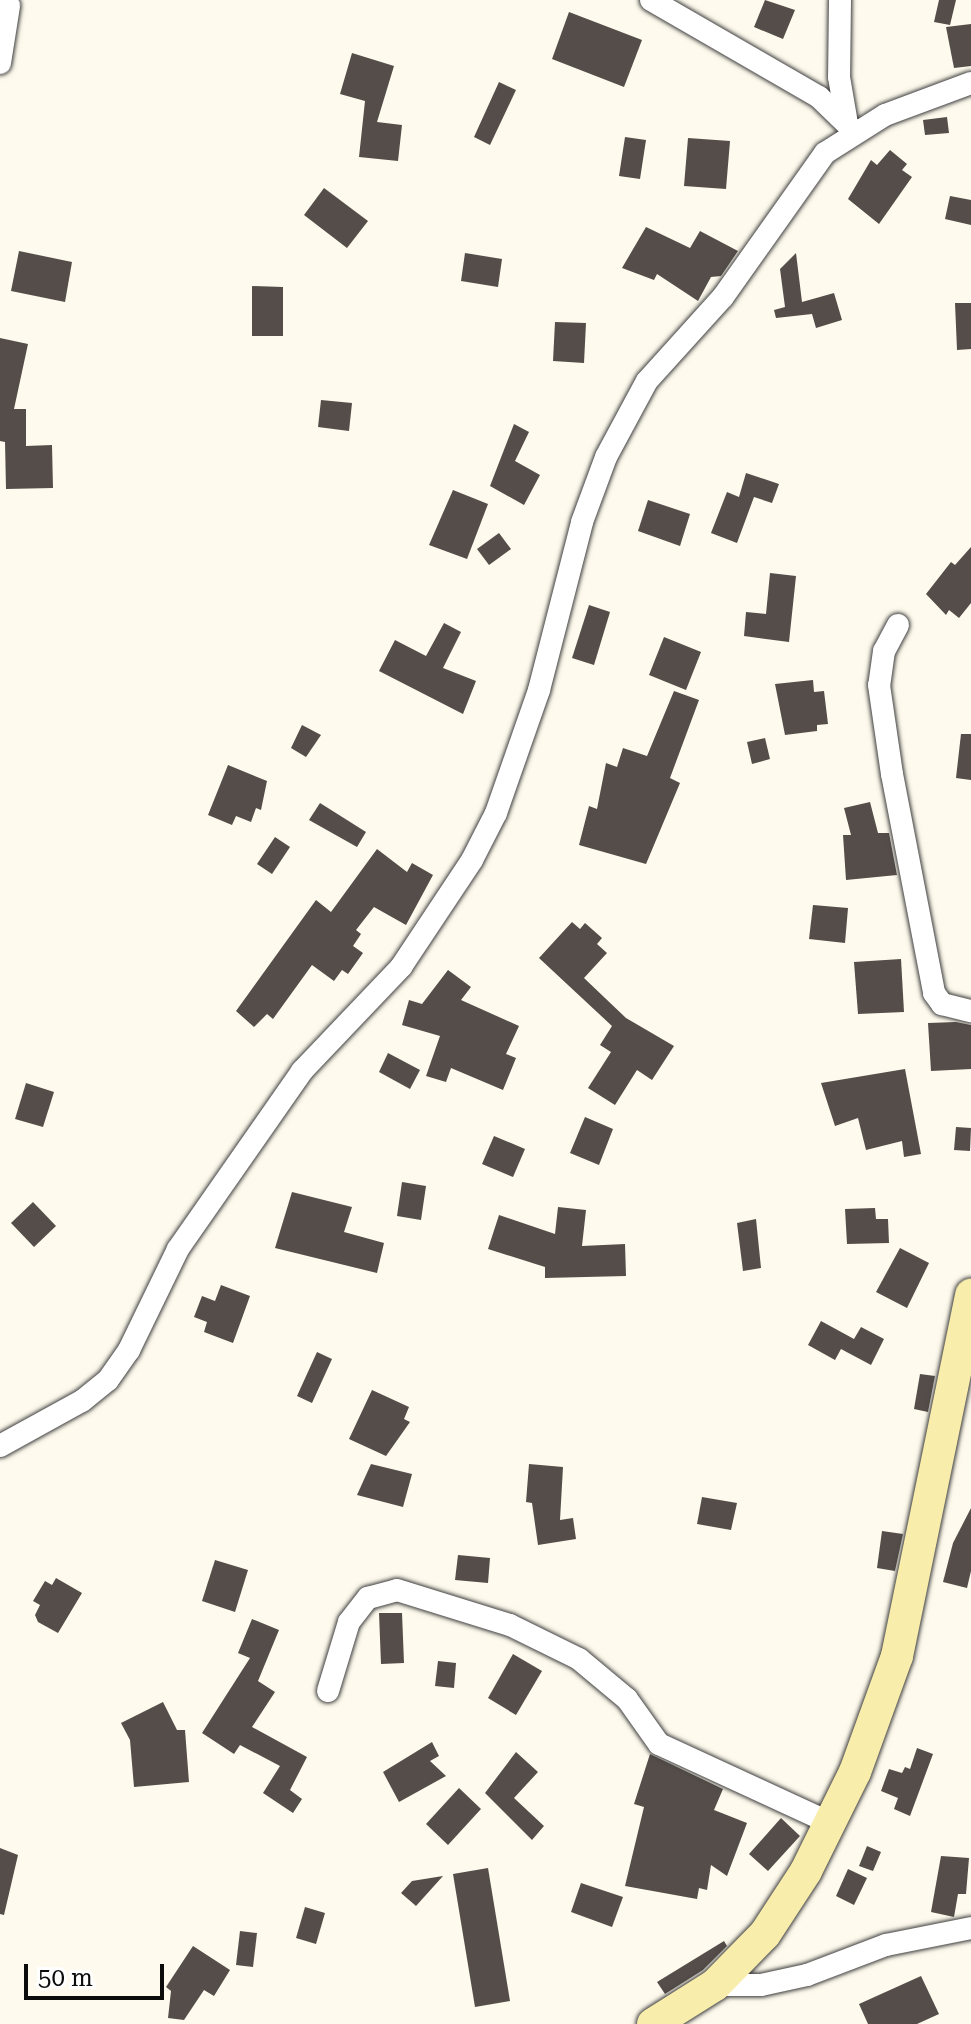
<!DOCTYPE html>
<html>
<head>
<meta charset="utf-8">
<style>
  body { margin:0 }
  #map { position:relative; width:971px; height:2024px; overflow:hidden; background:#fefaed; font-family:"Roboto Serif",serif }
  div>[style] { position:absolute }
  .building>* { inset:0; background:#544d49 }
  .roads { filter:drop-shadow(0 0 2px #3f3f3f) drop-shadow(0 0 2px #3f3f3f) }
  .street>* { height:22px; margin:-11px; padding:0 11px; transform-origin:11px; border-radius:11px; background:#fff }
  .secondary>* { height:32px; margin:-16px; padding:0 16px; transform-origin:16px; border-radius:16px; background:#f9edac }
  span { translate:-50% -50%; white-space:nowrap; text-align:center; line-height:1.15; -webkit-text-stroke:8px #fff; paint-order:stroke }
  .scale { position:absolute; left:24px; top:1964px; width:140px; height:36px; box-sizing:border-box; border:4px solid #0c0c0c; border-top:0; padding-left:10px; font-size:24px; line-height:28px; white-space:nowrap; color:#0c0c0c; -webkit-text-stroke:6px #fff; paint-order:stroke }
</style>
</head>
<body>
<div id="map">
  <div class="building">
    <i style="clip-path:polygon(765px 0,795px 10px,783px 39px,754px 27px)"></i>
    <i style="clip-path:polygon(939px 0,956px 0,950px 25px,934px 22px)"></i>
    <i style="clip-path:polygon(569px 12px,642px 40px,624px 87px,552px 59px)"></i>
    <i style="clip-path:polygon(971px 24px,971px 66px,954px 68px,946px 27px)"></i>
    <i style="clip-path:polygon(352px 53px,394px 66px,377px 122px,402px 125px,398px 161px,359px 157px,365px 101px,340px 94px)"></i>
    <i style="clip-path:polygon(499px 82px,516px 90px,490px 145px,474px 137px)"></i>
    <i style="clip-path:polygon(947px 117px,949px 133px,925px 135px,923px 120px)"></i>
    <i style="clip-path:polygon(625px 137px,646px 140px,640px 179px,619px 176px)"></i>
    <i style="clip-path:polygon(688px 138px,730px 141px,726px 189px,684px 186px)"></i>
    <i style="clip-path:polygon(890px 150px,907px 164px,902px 170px,912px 177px,879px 224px,848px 199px,871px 160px,877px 165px)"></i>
    <i style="clip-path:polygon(324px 188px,368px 221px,347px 248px,304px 215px)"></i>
    <i style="clip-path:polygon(950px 196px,971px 200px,971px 225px,945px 219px)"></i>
    <i style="clip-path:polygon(646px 227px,690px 248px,700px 231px,738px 251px,721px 276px,711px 277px,698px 301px,657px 274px,654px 280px,622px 268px)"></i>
    <i style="clip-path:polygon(19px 251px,72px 262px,65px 302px,11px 291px)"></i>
    <i style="clip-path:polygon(465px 253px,502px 259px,498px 287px,461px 281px)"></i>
    <i style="clip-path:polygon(796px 253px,802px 302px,834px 293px,842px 320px,816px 328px,812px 314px,776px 318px,774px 310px,785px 307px,780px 269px)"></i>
    <i style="clip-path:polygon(252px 286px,283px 287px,283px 336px,252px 336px)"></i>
    <i style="clip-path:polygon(955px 303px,971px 303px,971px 349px,957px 350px)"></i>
    <i style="clip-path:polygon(555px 322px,586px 323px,584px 363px,553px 361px)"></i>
    <i style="clip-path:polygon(0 338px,28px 344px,14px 409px,26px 409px,26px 446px,52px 445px,53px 488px,6px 489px,5px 442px,0 441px)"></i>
    <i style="clip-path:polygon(321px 400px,352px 403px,349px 431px,318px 427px)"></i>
    <i style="clip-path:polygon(514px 424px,529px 432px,515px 461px,540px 475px,524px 505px,490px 486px)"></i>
    <i style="clip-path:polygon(746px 473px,779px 484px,772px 503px,754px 497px,737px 543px,711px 533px,727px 492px,739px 497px)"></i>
    <i style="clip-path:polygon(453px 490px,488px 504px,467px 559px,429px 545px)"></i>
    <i style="clip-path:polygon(648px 500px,690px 514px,680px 546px,638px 531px)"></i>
    <i style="clip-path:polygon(499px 533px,511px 549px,489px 565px,477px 549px)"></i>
    <i style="clip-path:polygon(971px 547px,971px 603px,959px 618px,949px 610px,946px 615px,926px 594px,951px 562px,955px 565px)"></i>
    <i style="clip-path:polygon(770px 573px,796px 576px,789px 642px,744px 636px,746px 612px,766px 614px)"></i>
    <i style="clip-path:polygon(589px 605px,610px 612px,594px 665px,572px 658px)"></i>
    <i style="clip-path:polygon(444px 623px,461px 632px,443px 668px,476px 681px,463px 714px,379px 671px,395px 640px,426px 656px)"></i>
    <i style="clip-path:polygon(664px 637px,701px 652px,686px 690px,649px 675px)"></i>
    <i style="clip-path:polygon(813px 680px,814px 692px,824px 691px,828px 724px,817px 725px,817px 731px,785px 735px,775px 684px)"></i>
    <i style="clip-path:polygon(674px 691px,699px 700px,670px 778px,680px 783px,646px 864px,579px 845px,589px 806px,597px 809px,606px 763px,617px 767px,623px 748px,647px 756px)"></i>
    <i style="clip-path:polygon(302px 725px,321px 735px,306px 757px,291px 748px)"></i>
    <i style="clip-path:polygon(961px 734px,971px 734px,971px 780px,956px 778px)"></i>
    <i style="clip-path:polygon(765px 738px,770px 759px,752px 764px,747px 742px)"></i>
    <i style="clip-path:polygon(228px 765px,267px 781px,261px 810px,256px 808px,251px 822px,236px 816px,232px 825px,208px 815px)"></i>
    <i style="clip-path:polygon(870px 802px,878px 833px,889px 833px,897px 875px,846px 880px,843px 835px,851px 835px,844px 808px)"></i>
    <i style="clip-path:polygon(320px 803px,366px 832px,357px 847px,309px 820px)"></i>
    <i style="clip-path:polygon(275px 837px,290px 847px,272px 874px,257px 864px)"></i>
    <i style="clip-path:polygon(377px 849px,407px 872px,412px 863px,433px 875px,406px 925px,374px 907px,356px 930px,361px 934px,353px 946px,363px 953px,348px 974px,342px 970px,334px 981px,312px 965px,273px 1019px,267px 1014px,254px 1027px,236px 1011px,316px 900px,331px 912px)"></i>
    <i style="clip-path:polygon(813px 905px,848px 908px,845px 943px,809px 939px)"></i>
    <i style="clip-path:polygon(572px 922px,580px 929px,585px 923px,602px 938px,597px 944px,607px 953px,584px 978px,626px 1018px,674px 1046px,652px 1080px,637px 1070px,615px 1105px,588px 1088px,611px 1052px,600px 1045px,612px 1026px,539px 958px)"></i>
    <i style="clip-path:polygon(901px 959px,904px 1012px,858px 1014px,854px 962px)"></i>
    <i style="clip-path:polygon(448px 970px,471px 987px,461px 1000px,519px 1026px,506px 1054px,516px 1058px,503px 1090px,451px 1068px,446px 1082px,426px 1076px,440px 1036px,402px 1025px,409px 1000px,422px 1004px)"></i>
    <i style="clip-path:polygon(956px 1022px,971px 1025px,971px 1069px,931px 1071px,928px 1023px)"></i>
    <i style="clip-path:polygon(388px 1053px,420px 1070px,410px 1089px,379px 1072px)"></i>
    <i style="clip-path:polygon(905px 1069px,921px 1154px,904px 1157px,902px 1141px,866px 1150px,858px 1118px,835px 1126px,821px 1083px)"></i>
    <i style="clip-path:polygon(26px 1083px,54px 1092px,43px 1127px,15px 1119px)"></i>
    <i style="clip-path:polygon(585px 1117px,613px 1129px,599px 1165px,570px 1153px)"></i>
    <i style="clip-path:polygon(956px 1127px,971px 1128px,970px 1151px,954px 1150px)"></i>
    <i style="clip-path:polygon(494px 1136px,525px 1149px,513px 1177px,482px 1164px)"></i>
    <i style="clip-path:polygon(402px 1182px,426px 1186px,421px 1220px,397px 1216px)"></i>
    <i style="clip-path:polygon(292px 1192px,352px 1207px,344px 1232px,384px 1243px,377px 1273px,275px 1248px)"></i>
    <i style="clip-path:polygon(33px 1202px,56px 1226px,34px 1247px,11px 1223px)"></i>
    <i style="clip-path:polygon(558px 1207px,586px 1210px,582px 1246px,625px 1244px,626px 1276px,545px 1278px,545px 1267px,488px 1249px,499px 1215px,555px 1234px)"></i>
    <i style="clip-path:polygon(875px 1208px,876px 1219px,888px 1219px,889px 1243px,847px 1244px,845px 1209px)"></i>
    <i style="clip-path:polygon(756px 1219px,761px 1268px,743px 1271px,737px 1223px)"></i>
    <i style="clip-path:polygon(900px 1248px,929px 1263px,907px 1308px,876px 1292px)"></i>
    <i style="clip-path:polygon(221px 1285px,250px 1296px,233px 1343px,204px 1332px,207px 1322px,194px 1317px,202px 1296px,215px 1301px)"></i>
    <i style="clip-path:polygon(821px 1321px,854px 1339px,861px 1327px,884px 1339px,871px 1365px,841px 1349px,835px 1360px,808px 1345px)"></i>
    <i style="clip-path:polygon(317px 1352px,332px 1359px,312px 1403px,297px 1396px)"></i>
    <i style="clip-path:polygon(920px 1374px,935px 1376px,928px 1412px,914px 1409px)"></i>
    <i style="clip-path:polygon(372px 1390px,409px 1407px,404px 1419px,410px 1422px,386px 1456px,349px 1439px)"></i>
    <i style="clip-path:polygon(371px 1464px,412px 1474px,403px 1507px,357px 1495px)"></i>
    <i style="clip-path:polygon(529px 1464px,563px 1467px,560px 1520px,573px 1518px,576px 1539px,538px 1545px,532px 1503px,526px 1502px)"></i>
    <i style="clip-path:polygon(702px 1497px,737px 1503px,731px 1530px,697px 1524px)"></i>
    <i style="clip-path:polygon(971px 1508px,971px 1571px,967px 1588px,943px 1582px,953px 1543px)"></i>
    <i style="clip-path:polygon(882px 1531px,903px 1534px,895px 1571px,877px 1568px)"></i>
    <i style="clip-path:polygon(458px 1555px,490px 1558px,488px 1583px,455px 1580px)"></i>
    <i style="clip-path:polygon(215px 1560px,248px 1570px,235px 1612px,202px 1601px)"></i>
    <i style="clip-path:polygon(56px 1578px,82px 1593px,58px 1633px,38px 1622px,35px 1615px,40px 1605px,33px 1601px,45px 1581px,52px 1585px)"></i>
    <i style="clip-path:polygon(379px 1613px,402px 1613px,404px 1663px,381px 1664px)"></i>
    <i style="clip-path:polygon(252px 1619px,279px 1630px,258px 1681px,275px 1692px,252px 1727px,307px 1757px,290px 1790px,302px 1799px,293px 1813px,263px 1793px,280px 1766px,240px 1745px,234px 1754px,202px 1733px,250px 1658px,238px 1653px)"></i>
    <i style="clip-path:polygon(513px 1654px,542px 1671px,516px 1715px,488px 1698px)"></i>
    <i style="clip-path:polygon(438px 1661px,456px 1663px,454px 1688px,435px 1686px)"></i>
    <i style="clip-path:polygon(163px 1702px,177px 1730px,185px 1730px,189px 1782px,134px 1787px,130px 1740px,121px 1723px)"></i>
    <i style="clip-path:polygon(432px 1742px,439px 1756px,430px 1761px,446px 1776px,399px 1802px,383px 1772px)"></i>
    <i style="clip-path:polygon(917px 1748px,933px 1754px,910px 1816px,894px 1809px,898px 1798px,881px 1791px,889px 1769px,902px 1773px,905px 1767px,910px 1769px)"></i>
    <i style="clip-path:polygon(516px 1752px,538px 1772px,514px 1798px,544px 1826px,532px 1840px,485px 1793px)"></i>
    <i style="clip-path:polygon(650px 1754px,723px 1789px,714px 1810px,747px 1823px,727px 1876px,711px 1865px,707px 1890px,699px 1888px,697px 1899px,625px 1886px,644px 1807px,634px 1804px)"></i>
    <i style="clip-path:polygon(459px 1788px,481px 1809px,448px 1845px,426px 1824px)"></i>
    <i style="clip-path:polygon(781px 1818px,800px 1836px,768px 1871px,749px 1854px)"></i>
    <i style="clip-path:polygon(867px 1846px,881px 1852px,873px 1871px,859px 1866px)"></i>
    <i style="clip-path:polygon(0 1848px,18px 1855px,4px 1915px,0 1914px)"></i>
    <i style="clip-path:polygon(941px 1856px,969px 1858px,966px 1894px,958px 1894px,954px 1917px,931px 1912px)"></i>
    <i style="clip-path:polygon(488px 1868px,510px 2001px,475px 2007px,453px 1874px)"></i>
    <i style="clip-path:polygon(848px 1869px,867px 1878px,854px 1905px,836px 1896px)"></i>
    <i style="clip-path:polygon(443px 1876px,416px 1906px,401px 1893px,412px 1881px)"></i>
    <i style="clip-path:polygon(581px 1883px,623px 1897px,612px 1927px,571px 1912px)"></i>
    <i style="clip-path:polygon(305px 1907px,325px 1913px,316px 1944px,296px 1938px)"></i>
    <i style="clip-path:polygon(240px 1931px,257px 1933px,253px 1967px,236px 1965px)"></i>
    <i style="clip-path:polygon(724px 1941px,727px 1946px,703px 1970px,665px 1994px,657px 1982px)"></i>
    <i style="clip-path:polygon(193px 1946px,230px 1970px,214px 1996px,204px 1990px,184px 2020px,168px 2018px,171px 1991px,166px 1987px)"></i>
    <i style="clip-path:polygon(921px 1976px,939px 2014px,917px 2024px,868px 2024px,859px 2004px)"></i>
  </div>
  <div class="roads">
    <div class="street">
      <i style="left:651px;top:0;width:194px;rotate:30deg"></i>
      <i style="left:819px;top:97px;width:49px;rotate:44.2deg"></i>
      <i style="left:840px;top:0;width:77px;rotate:90.7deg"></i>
      <i style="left:839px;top:77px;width:42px;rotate:80.3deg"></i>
      <i style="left:0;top:63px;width:58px;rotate:-81deg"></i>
      <i style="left:898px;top:625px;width:30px;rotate:118deg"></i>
      <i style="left:884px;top:651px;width:34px;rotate:98deg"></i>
      <i style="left:879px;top:685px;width:90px;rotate:81.7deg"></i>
      <i style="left:892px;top:774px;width:223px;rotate:79.1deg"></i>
      <i style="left:934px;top:993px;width:14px;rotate:54deg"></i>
      <i style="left:942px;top:1004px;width:30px;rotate:14deg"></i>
      <i style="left:0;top:1446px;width:94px;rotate:-28.8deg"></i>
      <i style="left:82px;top:1401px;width:33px;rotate:-39deg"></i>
      <i style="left:108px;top:1380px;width:37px;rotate:-55deg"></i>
      <i style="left:129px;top:1350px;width:112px;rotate:-64.1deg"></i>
      <i style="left:178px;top:1249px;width:217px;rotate:-55.1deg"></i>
      <i style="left:302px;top:1071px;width:144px;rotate:-46.4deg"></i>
      <i style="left:401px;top:967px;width:128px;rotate:-56.4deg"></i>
      <i style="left:472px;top:860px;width:53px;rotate:-62.9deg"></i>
      <i style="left:496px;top:813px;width:130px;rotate:-70.7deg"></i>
      <i style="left:539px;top:690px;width:173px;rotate:-75.6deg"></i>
      <i style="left:582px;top:522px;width:69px;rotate:-69.7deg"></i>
      <i style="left:606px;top:457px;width:86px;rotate:-61.7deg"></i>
      <i style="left:647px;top:381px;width:113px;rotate:-47.9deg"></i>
      <i style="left:723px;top:297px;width:176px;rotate:-54.7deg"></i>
      <i style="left:825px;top:153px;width:71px;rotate:-32.3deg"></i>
      <i style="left:885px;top:115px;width:92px;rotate:-20.4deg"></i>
      <i style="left:328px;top:1691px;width:72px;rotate:-73.1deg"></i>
      <i style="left:349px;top:1622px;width:31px;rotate:-52deg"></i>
      <i style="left:368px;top:1598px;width:30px;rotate:-15deg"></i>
      <i style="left:397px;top:1590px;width:118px;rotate:17.2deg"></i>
      <i style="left:510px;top:1625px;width:77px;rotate:26.2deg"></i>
      <i style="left:579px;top:1659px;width:62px;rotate:39.8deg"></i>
      <i style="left:627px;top:1699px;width:55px;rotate:54.6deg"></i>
      <i style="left:659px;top:1744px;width:188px;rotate:24.8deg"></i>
      <i style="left:715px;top:1985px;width:46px"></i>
      <i style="left:761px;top:1985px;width:47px;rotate:-12.3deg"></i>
      <i style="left:807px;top:1975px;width:85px;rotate:-20.8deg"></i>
      <i style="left:886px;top:1945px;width:87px;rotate:-11.3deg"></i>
    </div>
    <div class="secondary">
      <i style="left:653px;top:2024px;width:73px;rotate:-32.2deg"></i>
      <i style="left:715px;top:1985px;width:71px;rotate:-45.6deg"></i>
      <i style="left:765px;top:1934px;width:75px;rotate:-56.9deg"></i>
      <i style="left:806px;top:1871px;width:110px;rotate:-63.7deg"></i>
      <i style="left:855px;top:1772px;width:123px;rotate:-70.1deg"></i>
      <i style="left:897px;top:1656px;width:369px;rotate:-78.4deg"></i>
    </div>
  </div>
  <div class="scale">50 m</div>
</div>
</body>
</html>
